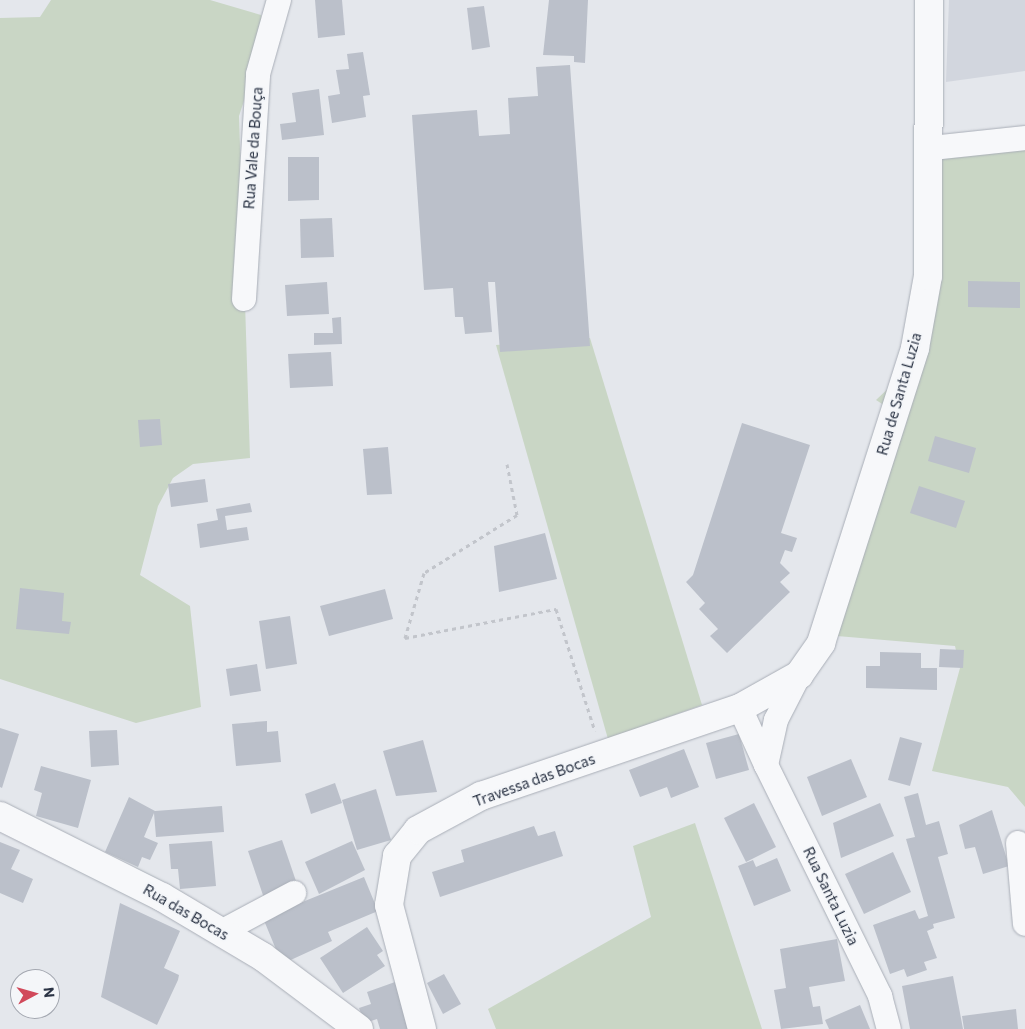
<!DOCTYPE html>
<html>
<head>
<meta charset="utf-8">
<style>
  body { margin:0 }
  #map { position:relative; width:1025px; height:1029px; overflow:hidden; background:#e4e7ec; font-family:Commissioner,sans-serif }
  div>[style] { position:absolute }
  .built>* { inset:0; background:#d2d6de }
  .green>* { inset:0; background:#c9d6c5 }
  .building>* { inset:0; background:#bbc0ca }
  .path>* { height:3px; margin-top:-1.5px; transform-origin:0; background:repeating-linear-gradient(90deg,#c2c5cb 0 4px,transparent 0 8px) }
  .roads { filter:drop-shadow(0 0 1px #a9aeb7) drop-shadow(0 0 1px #a9aeb7) }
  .minor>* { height:24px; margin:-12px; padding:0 12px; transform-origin:12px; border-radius:12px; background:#f7f8fa }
  .tertiary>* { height:28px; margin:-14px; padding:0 14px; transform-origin:14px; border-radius:14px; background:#f7f8fa }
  span { translate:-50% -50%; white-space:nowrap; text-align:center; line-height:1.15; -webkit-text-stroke:4px #f4f6f9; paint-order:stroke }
  .street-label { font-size:15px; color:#2b3445 }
  .north { position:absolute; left:10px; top:969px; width:50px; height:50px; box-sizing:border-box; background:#f4f6f9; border:1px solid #a4a8b1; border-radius:50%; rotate:84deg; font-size:14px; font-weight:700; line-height:20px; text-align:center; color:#2b3445 }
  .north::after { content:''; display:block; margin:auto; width:18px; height:22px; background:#d1495b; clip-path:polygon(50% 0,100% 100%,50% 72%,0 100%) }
</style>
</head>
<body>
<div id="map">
  <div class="built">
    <i style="clip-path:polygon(949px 0,1025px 0,1025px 71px,946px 82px)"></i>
  </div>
  <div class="green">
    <i style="clip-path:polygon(51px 0,210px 0,261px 15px,264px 40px,239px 116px,250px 458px,193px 464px,173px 478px,158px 506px,140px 575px,190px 606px,201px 707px,136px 723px,0 679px,0 18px,40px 17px)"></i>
    <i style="clip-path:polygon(1025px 149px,1025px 807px,1008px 787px,932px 771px,960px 668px,955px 646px,837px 636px,907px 420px,876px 400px,895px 382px,914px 295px,920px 160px)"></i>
    <i style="clip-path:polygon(590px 338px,702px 705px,608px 739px,496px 345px)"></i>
    <i style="clip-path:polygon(695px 823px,762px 1029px,496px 1029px,488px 1009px,651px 917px,633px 846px)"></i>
  </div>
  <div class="building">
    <i style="clip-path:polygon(315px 0,342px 0,345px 35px,318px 38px)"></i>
    <i style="clip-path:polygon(549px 0,588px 0,585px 63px,574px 62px,574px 56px,543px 55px)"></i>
    <i style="clip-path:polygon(484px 6px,490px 47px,472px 50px,467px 8px)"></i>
    <i style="clip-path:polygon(363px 52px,370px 95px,363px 96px,366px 117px,332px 123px,328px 96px,340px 94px,336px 70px,349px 69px,347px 54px)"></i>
    <i style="clip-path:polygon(570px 65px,590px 346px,500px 352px,495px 282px,488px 282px,492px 332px,465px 334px,463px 317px,455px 317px,453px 288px,424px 290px,412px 115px,477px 110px,479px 136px,510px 134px,508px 98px,538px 96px,536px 67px)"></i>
    <i style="clip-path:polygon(319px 89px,324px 135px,282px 140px,280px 124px,296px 122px,292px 93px)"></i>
    <i style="clip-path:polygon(288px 157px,319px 157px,319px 200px,288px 201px)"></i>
    <i style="clip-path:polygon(332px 218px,334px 257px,301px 258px,300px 219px)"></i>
    <i style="clip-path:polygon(968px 281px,1020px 282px,1020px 308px,968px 307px)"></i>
    <i style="clip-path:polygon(327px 282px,329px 314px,287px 316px,285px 285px)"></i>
    <i style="clip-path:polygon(341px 317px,342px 344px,314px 345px,314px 333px,333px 333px,332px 318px)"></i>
    <i style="clip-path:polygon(331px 352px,333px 386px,290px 388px,288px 354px)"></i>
    <i style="clip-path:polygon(160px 419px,162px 445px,140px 447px,138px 420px)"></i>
    <i style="clip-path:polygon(742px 423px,810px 445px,781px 533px,797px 538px,792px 552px,785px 550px,780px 563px,790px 573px,780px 582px,790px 592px,727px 653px,710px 636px,718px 629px,699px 609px,705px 603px,686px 582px,693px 575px)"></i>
    <i style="clip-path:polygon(935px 436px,976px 448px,969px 473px,928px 461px)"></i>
    <i style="clip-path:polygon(388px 447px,392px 494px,367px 495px,363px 449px)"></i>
    <i style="clip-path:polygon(205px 479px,208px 502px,171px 507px,168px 484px)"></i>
    <i style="clip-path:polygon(919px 486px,965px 501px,956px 528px,910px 513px)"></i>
    <i style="clip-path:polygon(250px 503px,252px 512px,225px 516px,227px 530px,247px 527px,249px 540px,200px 548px,197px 524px,218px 520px,216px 509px)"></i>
    <i style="clip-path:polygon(545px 533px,557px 579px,499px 592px,494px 546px)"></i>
    <i style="clip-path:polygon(20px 588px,64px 593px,62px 621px,71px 622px,69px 634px,16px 629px)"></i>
    <i style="clip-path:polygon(385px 589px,393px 619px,329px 636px,320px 606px)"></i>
    <i style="clip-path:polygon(290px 616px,297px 664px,266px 669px,259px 621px)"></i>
    <i style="clip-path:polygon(940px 649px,964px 650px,963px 668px,939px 667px)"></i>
    <i style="clip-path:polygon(880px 652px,921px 653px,921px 668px,937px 668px,937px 690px,866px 688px,866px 666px,880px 666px)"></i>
    <i style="clip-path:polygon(257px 664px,261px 691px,230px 696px,226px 669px)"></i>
    <i style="clip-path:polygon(267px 721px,267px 732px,278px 731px,281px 762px,236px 766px,232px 724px)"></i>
    <i style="clip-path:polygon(0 728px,19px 734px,2px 788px,0 787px)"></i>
    <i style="clip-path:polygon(117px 730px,119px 765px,91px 767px,89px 731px)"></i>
    <i style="clip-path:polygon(739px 734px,749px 770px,716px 779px,706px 743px)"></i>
    <i style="clip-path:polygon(900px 737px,922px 743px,910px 786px,888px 780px)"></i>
    <i style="clip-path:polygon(423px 740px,437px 792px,396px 796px,383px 751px)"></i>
    <i style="clip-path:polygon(684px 749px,699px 787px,671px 798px,667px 787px,640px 797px,629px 770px)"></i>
    <i style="clip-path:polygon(851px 759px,867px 797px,822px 816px,807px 777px)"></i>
    <i style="clip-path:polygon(41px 766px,91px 780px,78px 828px,36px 816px,42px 793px,34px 790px)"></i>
    <i style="clip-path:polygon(335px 783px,342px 803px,311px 814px,305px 794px)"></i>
    <i style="clip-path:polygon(376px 789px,391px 840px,357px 850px,342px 800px)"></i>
    <i style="clip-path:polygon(918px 793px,926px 825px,939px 821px,948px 854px,938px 857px,955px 918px,933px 924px,934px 928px,927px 931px,937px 958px,924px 962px,927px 970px,907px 977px,904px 969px,890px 974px,873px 925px,915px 910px,919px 919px,928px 916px,906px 839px,915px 837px,904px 797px)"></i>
    <i style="clip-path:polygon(129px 797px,155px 811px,222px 806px,224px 832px,156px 837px,154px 813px,144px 837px,158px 843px,150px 860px,142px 857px,138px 867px,105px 852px)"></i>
    <i style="clip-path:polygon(754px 803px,776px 847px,746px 862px,724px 818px)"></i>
    <i style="clip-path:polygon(880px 803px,894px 836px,841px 858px,833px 823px)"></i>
    <i style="clip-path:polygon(992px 810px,1009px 866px,983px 874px,975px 847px,965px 849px,959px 825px)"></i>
    <i style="clip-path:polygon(534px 826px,538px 836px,555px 831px,563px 856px,440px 897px,432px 872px,464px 862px,461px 850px)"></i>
    <i style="clip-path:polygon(282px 840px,299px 890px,265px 901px,248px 851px)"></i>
    <i style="clip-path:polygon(212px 841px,216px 886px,180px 889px,178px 869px,171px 869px,169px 844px)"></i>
    <i style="clip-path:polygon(352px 841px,365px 870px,319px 894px,305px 862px)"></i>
    <i style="clip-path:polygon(0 842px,20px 850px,11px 869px,33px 879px,23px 903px,0 893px)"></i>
    <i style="clip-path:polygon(893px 852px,911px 892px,864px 914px,845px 874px)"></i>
    <i style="clip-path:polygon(777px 858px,791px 891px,754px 906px,738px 866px,753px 860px,756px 867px)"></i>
    <i style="clip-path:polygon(364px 877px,378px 911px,328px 932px,332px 941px,282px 964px,263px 918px)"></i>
    <i style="clip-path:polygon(120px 903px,180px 931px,164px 968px,179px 975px,178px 980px,157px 1025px,101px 997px)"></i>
    <i style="clip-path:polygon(367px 927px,383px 951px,377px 955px,385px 966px,343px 993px,320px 958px)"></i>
    <i style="clip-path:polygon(837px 939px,845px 981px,809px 987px,813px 1007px,820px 1006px,823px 1024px,781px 1029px,774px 990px,786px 988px,780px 949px)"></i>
    <i style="clip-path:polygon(444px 974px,461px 1004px,443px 1014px,427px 983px)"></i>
    <i style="clip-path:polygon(953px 976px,963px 1029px,910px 1029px,902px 986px)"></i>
    <i style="clip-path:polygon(395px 982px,410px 1029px,380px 1029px,377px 1019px,365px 1023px,359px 1008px,371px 1004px,367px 992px)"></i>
    <i style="clip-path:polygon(860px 1005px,870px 1029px,829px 1029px,825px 1020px)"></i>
    <i style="clip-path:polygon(1016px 1009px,1018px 1029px,964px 1029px,962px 1016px)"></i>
  </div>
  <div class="path">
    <i style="left:507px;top:464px;width:52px;rotate:78.9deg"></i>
    <i style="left:517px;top:515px;width:110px;rotate:148.1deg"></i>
    <i style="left:424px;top:573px;width:68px;rotate:106.3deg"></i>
    <i style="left:405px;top:638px;width:154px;rotate:-10.9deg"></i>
    <i style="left:556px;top:609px;width:128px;rotate:72.3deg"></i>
  </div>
  <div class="roads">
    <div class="minor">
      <i style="left:932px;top:148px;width:94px;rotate:-6.1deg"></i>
      <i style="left:244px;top:299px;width:225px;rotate:-86.4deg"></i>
      <i style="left:258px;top:74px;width:77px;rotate:-74.2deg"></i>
      <i style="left:799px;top:675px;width:51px;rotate:117.1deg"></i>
      <i style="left:776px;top:720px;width:46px;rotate:102.5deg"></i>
      <i style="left:766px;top:765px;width:258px;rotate:63.7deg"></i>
      <i style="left:880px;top:996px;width:34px;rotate:75deg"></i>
      <i style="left:740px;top:708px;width:63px;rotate:65.5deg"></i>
      <i style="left:1018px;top:843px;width:81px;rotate:85.1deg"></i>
      <i style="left:221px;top:932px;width:83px;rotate:-28.1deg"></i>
    </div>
    <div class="tertiary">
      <i style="left:0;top:816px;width:181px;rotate:26.6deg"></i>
      <i style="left:162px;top:897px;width:117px;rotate:30.7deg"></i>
      <i style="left:263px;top:957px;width:120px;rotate:36.9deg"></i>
      <i style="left:422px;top:1029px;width:128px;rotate:-104.9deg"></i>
      <i style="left:389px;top:905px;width:50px;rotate:-80.7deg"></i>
      <i style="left:397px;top:856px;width:33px;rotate:-51deg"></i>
      <i style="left:418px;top:830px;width:72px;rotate:-28.4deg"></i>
      <i style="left:481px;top:796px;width:274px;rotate:-18.8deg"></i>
      <i style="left:740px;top:708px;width:68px;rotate:-29.2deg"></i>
      <i style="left:799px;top:675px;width:39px;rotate:-55deg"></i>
      <i style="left:821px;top:643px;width:310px;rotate:-72.3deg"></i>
      <i style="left:915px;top:348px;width:73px;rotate:-79.8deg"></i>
      <i style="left:928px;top:276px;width:276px;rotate:-89.8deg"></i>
    </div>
  </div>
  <div class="street-label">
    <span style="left:253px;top:148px;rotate:-86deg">Rua Vale da Bouça</span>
    <span style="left:899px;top:394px;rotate:-74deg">Rua de Santa Luzia</span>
    <span style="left:534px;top:780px;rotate:-20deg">Travessa das Bocas</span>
    <span style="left:831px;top:896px;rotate:64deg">Rua Santa Luzia</span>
    <span style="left:186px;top:912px;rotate:30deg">Rua das Bocas</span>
  </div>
  <div class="north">N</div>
</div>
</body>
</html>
